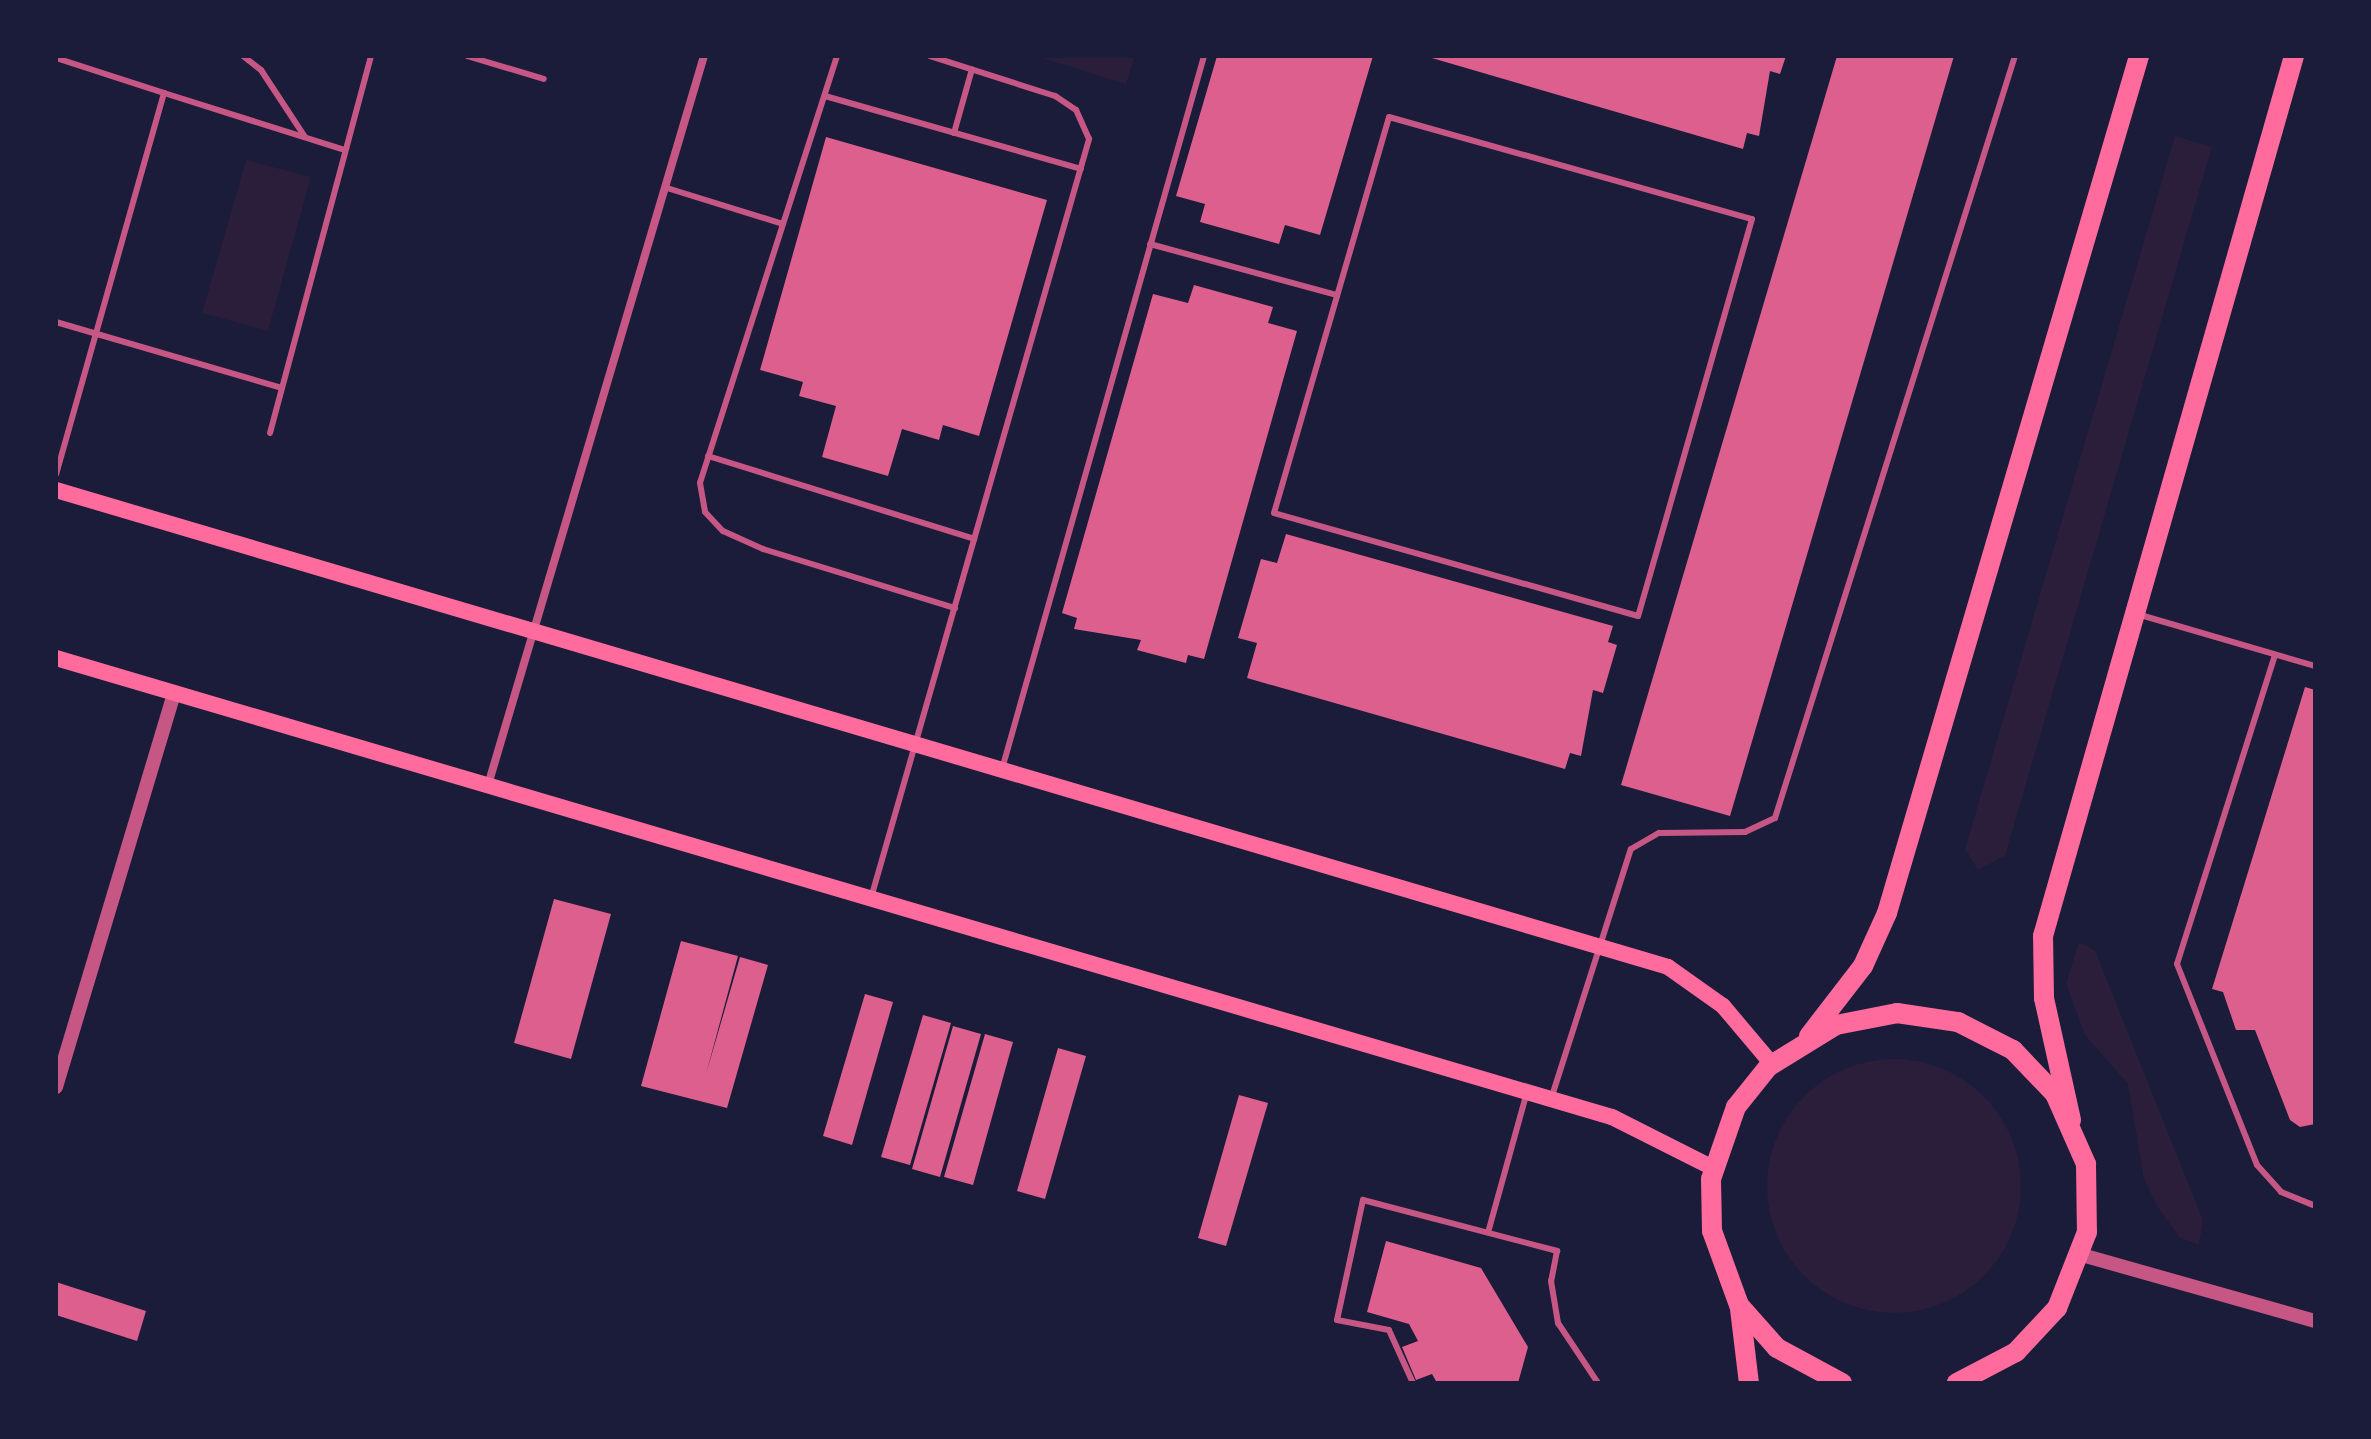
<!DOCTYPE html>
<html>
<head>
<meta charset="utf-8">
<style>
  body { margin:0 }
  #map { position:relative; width:2371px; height:1439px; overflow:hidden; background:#1b1b3a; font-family:"IBM Plex Sans",sans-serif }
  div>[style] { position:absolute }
  .green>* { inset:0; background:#2a1e3b }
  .round { border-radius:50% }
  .building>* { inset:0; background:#dd5f8e }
  .service>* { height:6px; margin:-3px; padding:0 3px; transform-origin:3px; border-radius:3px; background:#c65784 }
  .minor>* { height:8px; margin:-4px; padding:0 4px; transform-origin:4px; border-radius:4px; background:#c65784 }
  .tertiary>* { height:14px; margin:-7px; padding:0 7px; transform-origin:7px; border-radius:7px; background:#c65784 }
  .secondary>* { height:16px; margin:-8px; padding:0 8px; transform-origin:8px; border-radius:8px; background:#ff6b9d }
  .primary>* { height:20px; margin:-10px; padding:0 10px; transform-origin:10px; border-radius:10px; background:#ff6b9d }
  span { translate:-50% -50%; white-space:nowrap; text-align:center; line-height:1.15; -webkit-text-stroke:6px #1b1b3a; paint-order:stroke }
  .frame { position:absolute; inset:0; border:58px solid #1b1b3a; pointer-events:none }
</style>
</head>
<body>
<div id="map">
  <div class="green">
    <i style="clip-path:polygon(1036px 56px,1135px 56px,1126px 84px)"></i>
    <i style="clip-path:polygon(2175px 136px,2212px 147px,2005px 856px,1978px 870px,1965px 849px)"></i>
    <i style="clip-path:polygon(246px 160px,311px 177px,268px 331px,202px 313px)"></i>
    <i style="clip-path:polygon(2079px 942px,2095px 950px,2203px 1220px,2199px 1245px,2179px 1237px,2157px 1206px,2144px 1179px,2128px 1084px,2085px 1035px,2066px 983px)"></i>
    <i class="round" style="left:1767px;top:1059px;width:254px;height:254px"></i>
  </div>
  <div class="building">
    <i style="clip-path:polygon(1217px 56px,1373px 56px,1320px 235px,1285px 225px,1279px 244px,1200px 222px,1205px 204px,1176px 196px)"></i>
    <i style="clip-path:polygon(1425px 56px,1786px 56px,1780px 74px,1770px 71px,1759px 136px,1747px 133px,1743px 149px)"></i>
    <i style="clip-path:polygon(1837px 56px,1954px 56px,1730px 816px,1621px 785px)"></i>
    <i style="clip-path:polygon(826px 137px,1047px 200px,979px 436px,943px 425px,939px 440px,902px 429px,888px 476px,822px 457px,836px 406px,799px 396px,803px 382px,760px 370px)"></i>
    <i style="clip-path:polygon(1194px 285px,1273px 307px,1268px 323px,1297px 331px,1204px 659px,1188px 655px,1186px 663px,1137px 650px,1141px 640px,1074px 629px,1077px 618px,1062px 613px,1153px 294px,1188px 303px)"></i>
    <i style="clip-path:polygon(1286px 534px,1613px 626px,1608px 642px,1617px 645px,1603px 693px,1593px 690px,1581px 756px,1570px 753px,1565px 769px,1247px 678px,1257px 643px,1238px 638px,1261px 559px,1277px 563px)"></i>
    <i style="clip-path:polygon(2305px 687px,2315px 690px,2315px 1124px,2300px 1127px,2290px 1120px,2255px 1030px,2236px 1030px,2223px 992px,2212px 989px)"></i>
    <i style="clip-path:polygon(554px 899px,611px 914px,571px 1059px,514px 1043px)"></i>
    <i style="clip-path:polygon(681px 941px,738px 956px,706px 1074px,740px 957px,768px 965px,727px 1108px,641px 1086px)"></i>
    <i style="clip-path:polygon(865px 994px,893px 1002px,852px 1145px,823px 1136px)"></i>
    <i style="clip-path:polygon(923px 1015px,951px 1023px,910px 1165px,881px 1157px)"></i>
    <i style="clip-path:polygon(953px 1026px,981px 1034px,940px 1177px,912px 1169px)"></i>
    <i style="clip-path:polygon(985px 1034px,1013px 1042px,973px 1185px,944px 1177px)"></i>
    <i style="clip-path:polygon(1058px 1048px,1086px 1056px,1045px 1199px,1017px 1191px)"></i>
    <i style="clip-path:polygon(1239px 1095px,1268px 1103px,1226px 1246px,1198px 1238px)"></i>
    <i style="clip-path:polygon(1386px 1241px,1481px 1268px,1528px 1347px,1518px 1383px,1437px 1383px,1432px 1374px,1416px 1380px,1402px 1347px,1418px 1341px,1409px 1324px,1367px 1312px)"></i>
    <i style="clip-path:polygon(56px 1282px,146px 1311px,137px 1341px,56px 1315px)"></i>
  </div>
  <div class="service">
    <i style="left:243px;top:56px;width:23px;rotate:38deg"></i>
    <i style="left:261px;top:70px;width:80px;rotate:56.7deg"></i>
    <i style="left:467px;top:56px;width:80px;rotate:16.6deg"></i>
    <i style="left:837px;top:56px;width:448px;rotate:107.8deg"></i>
    <i style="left:700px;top:483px;width:29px;rotate:80deg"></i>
    <i style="left:705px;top:512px;width:26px;rotate:47deg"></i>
    <i style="left:723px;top:531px;width:44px;rotate:24.2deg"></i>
    <i style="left:763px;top:549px;width:201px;rotate:17.1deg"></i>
    <i style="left:56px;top:58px;width:114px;rotate:18deg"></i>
    <i style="left:164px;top:93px;width:396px;rotate:105.8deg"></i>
    <i style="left:164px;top:93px;width:190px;rotate:17.5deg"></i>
    <i style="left:825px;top:96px;width:266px;rotate:15.9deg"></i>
    <i style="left:1389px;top:117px;width:377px;rotate:15.7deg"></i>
    <i style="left:1752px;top:219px;width:413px;rotate:106deg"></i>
    <i style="left:1638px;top:616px;width:378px;rotate:-164.2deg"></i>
    <i style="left:1274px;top:513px;width:412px;rotate:-73.8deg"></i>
    <i style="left:954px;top:133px;width:66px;rotate:-74.3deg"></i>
    <i style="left:667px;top:188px;width:121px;rotate:17.2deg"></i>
    <i style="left:1150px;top:244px;width:194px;rotate:15.3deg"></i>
    <i style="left:56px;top:322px;width:235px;rotate:16.3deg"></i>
    <i style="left:270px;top:433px;width:390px;rotate:-75deg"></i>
    <i style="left:708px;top:456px;width:279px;rotate:17.3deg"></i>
    <i style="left:2137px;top:614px;width:185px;rotate:16.3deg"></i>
    <i style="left:2275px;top:655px;width:324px;rotate:107.6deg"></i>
    <i style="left:2177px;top:964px;width:216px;rotate:68.3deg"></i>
    <i style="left:2257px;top:1165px;width:36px;rotate:48deg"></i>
    <i style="left:2281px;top:1192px;width:37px;rotate:22deg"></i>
    <i style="left:1002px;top:769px;width:741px;rotate:-74.18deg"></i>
    <i style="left:871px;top:898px;width:790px;rotate:-73.97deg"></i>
    <i style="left:1089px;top:139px;width:32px;rotate:-114deg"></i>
    <i style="left:1076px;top:110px;width:25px;rotate:-146deg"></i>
    <i style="left:1055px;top:96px;width:131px;rotate:-162.3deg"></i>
    <i style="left:1552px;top:1096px;width:259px;rotate:-72.3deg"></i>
    <i style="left:1631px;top:849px;width:32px;rotate:-30deg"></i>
    <i style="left:1659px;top:833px;width:86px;rotate:-0.7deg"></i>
    <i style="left:1745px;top:832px;width:33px;rotate:-25deg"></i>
    <i style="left:1775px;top:818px;width:799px;rotate:-72.52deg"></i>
    <i style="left:1489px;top:1229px;width:142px;rotate:-74.5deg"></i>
    <i style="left:1413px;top:1383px;width:58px;rotate:-114.4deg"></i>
    <i style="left:1389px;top:1330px;width:53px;rotate:-169.1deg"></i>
    <i style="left:1337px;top:1320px;width:123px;rotate:-77.8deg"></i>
    <i style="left:1363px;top:1200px;width:201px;rotate:14.7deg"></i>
    <i style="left:1557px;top:1251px;width:31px;rotate:101deg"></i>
    <i style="left:1551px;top:1281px;width:43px;rotate:80.5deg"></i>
    <i style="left:1558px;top:1323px;width:72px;rotate:56.3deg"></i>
  </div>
  <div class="minor">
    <i style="left:488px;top:785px;width:760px;rotate:-73.5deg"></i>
  </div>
  <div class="tertiary">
    <i style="left:56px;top:1087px;width:410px;rotate:-73.3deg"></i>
    <i style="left:2082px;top:1255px;width:242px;rotate:15.8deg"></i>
  </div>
  <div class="secondary">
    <i style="left:56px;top:490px;width:1681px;rotate:16.48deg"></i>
    <i style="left:1668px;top:967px;width:67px;rotate:35.3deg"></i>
    <i style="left:1723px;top:1006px;width:76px;rotate:49.8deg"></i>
    <i style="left:56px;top:658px;width:1622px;rotate:16.44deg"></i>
    <i style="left:1612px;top:1117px;width:113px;rotate:26.8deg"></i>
  </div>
  <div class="primary">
    <i style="left:1809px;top:1036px;width:88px;rotate:-52.4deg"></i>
    <i style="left:1863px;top:966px;width:58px;rotate:-65.6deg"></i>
    <i style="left:1887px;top:913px;width:893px;rotate:-73.61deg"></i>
    <i style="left:2071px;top:1120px;width:125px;rotate:-102.5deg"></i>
    <i style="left:2044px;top:998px;width:62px;rotate:-90.9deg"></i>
    <i style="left:2043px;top:936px;width:915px;rotate:-74.08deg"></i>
    <i style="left:1740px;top:1309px;width:75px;rotate:83.1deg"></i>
    <i style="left:1842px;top:1383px;width:74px;rotate:-151.7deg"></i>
    <i style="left:1777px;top:1348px;width:57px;rotate:-131.5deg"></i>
    <i style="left:1739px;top:1305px;width:79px;rotate:-110deg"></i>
    <i style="left:1712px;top:1231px;width:52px;rotate:-91.1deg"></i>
    <i style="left:1711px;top:1179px;width:76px;rotate:-70.9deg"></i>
    <i style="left:1736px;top:1107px;width:51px;rotate:-51.3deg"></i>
    <i style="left:1768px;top:1067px;width:80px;rotate:-31.7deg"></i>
    <i style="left:1836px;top:1025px;width:62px;rotate:-11.1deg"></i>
    <i style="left:1897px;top:1013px;width:62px;rotate:8.4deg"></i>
    <i style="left:1958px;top:1022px;width:62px;rotate:27deg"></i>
    <i style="left:2013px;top:1050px;width:61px;rotate:46.3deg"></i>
    <i style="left:2055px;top:1094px;width:77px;rotate:66.1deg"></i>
    <i style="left:2086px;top:1164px;width:68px;rotate:89.2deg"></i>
    <i style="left:2087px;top:1232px;width:82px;rotate:111.5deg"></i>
    <i style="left:2057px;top:1308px;width:60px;rotate:133deg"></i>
    <i style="left:2016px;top:1352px;width:67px;rotate:152.3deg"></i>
  </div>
  <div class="frame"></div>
</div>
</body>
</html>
